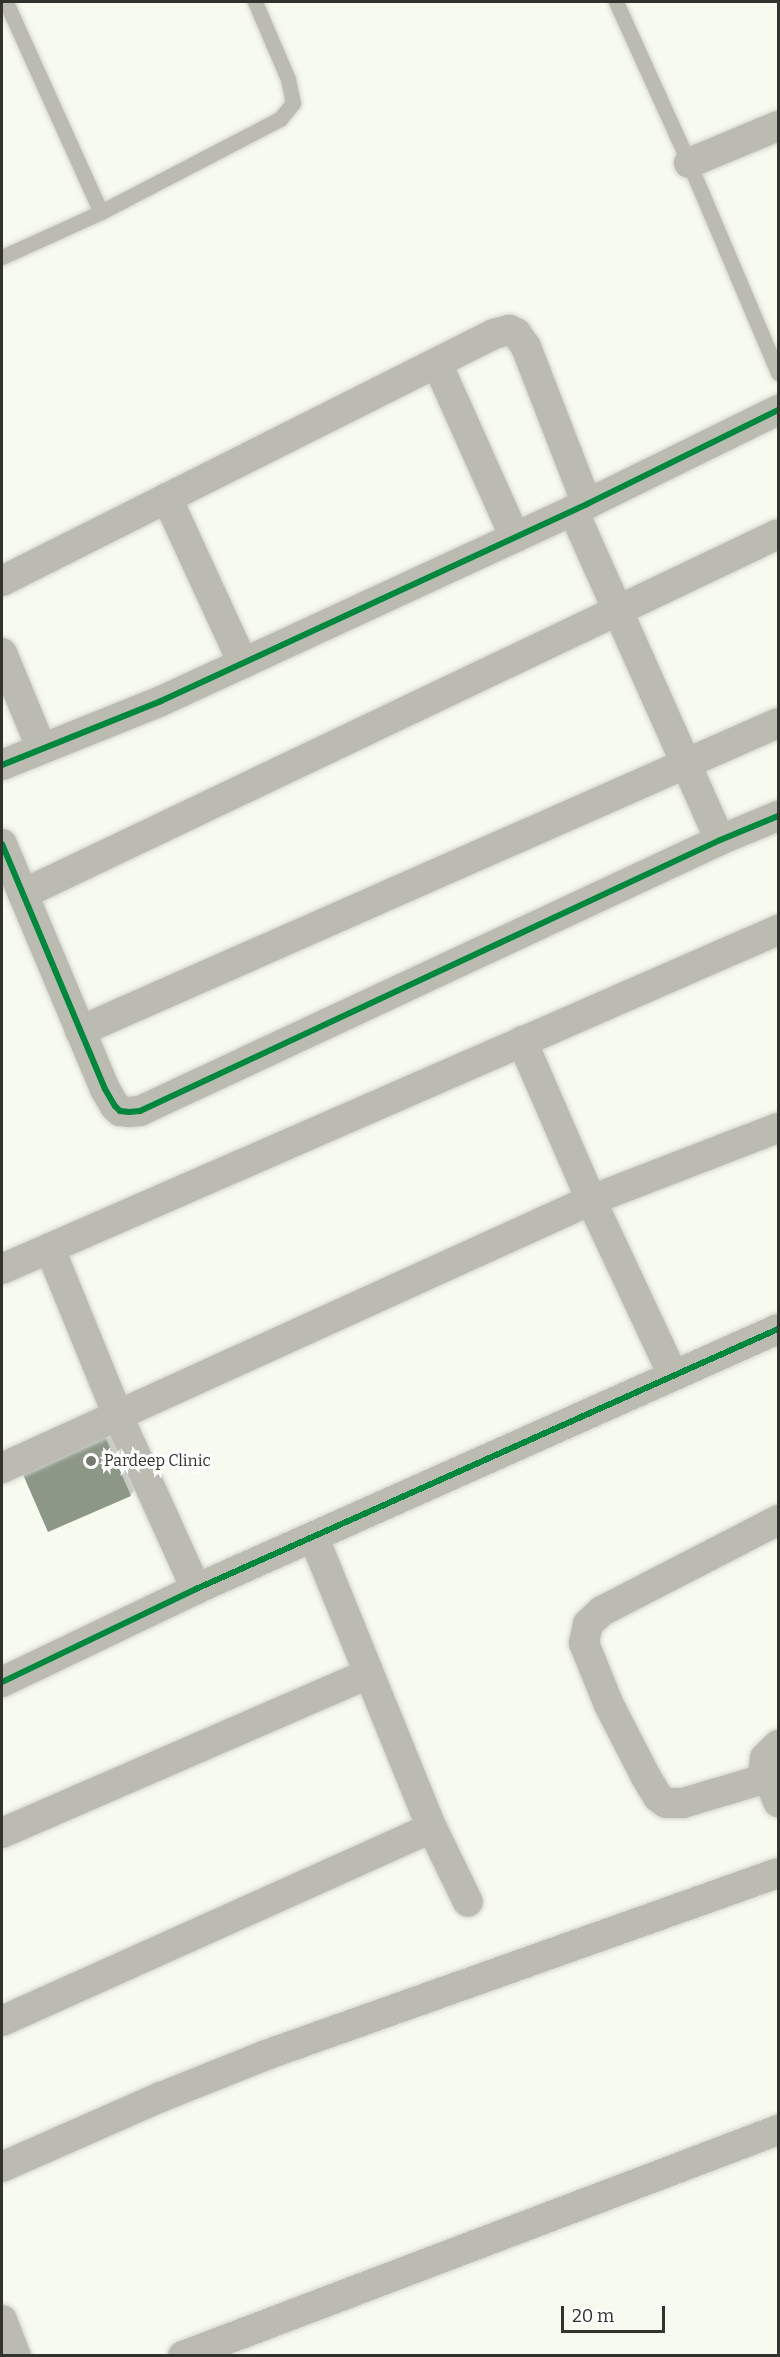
<!DOCTYPE html>
<html>
<head>
<meta charset="utf-8">
<style>
  body { margin:0 }
  #map { position:relative; width:780px; height:2357px; overflow:hidden; background:#f7faee; font-family:Bitter,serif }
  div>[style] { position:absolute }
  .shadow>* { inset:0; background:#0003 }
  .building>* { inset:0; background:#8d9788 }
  .roads { filter:drop-shadow(0 0 2px #d3d5cc) drop-shadow(0 0 2px #d3d5cc) }
  .lane>* { height:15px; margin:-7.5px; padding:0 7.5px; transform-origin:7.5px; border-radius:7.5px; background:#bbbbb1 }
  .street>* { height:30px; margin:-15px; padding:0 15px; transform-origin:15px; border-radius:15px; background:#bbbbb1 }
  .cycleway>* { height:6px; margin:-3px; padding:0 3px; transform-origin:3px; border-radius:3px; background:#00873e }
  .dots>* { width:16px; height:16px; translate:-50% -50%; box-sizing:border-box; border:3px solid #fff; border-radius:50% }
  span { translate:-50% -50%; white-space:nowrap; text-align:center; line-height:1.15; -webkit-text-stroke:6px #fff; paint-order:stroke }
  .poi-label { font-size:16px; color:#31332c }
  .left { translate:0 -50%; text-align:left }
  .frame { position:absolute; inset:0; border:3px solid #31332c; pointer-events:none }
  .scale { position:absolute; left:561px; top:2306px; width:104px; height:27px; box-sizing:border-box; border:3px solid #31332c; border-top:0; padding-left:8px; font-size:18px; line-height:21px; white-space:nowrap; color:#31332c; -webkit-text-stroke:4px #fff; paint-order:stroke }
</style>
</head>
<body>
<div id="map">
  <div class="shadow">
    <i style="clip-path:polygon(122px 1417px,148px 1477px,130px 1495px,23px 1470px)"></i>
  </div>
  <div class="building">
    <i style="clip-path:polygon(104px 1434px,131px 1496px,48px 1532px,21px 1470px)"></i>
  </div>
  <div class="roads">
    <div class="lane">
      <i style="left:6px;top:2px;width:230px;rotate:65.7deg"></i>
      <i style="left:616px;top:2px;width:177px;rotate:65.6deg"></i>
      <i style="left:689px;top:163px;width:228px;rotate:67deg"></i>
      <i style="left:2px;top:257px;width:109px;rotate:-24.4deg"></i>
      <i style="left:101px;top:212px;width:202px;rotate:-27.5deg"></i>
      <i style="left:280px;top:119px;width:21px;rotate:-51deg"></i>
      <i style="left:293px;top:103px;width:25px;rotate:-102deg"></i>
      <i style="left:288px;top:79px;width:84px;rotate:-113.2deg"></i>
    </div>
    <div class="street">
      <i style="left:689px;top:163px;width:96px;rotate:-22.6deg"></i>
      <i style="left:437px;top:363px;width:191px;rotate:65.9deg"></i>
      <i style="left:167px;top:498px;width:182px;rotate:65.3deg"></i>
      <i style="left:573px;top:510px;width:361px;rotate:66deg"></i>
      <i style="left:2px;top:581px;width:551px;rotate:-26.66deg"></i>
      <i style="left:494px;top:334px;width:16px;rotate:-15deg"></i>
      <i style="left:509px;top:330px;width:8px;rotate:23deg"></i>
      <i style="left:516px;top:333px;width:17px;rotate:54deg"></i>
      <i style="left:526px;top:347px;width:168px;rotate:68.8deg"></i>
      <i style="left:2px;top:653px;width:102px;rotate:67.5deg"></i>
      <i style="left:2px;top:765px;width:171px;rotate:-21.9deg"></i>
      <i style="left:161px;top:701px;width:469px;rotate:-24.8deg"></i>
      <i style="left:587px;top:504px;width:213px;rotate:-26.2deg"></i>
      <i style="left:2px;top:844px;width:266px;rotate:67.2deg"></i>
      <i style="left:105px;top:1089px;width:20px;rotate:60deg"></i>
      <i style="left:115px;top:1106px;width:7px;rotate:45deg"></i>
      <i style="left:120px;top:1111px;width:9px;rotate:6deg"></i>
      <i style="left:129px;top:1112px;width:11px;rotate:-5deg"></i>
      <i style="left:140px;top:1111px;width:640px;rotate:-25.04deg"></i>
      <i style="left:720px;top:840px;width:63px;rotate:-22.5deg"></i>
      <i style="left:23px;top:894px;width:836px;rotate:-25.49deg"></i>
      <i style="left:80px;top:1031px;width:763px;rotate:-23.81deg"></i>
      <i style="left:522px;top:1041px;width:173px;rotate:66.5deg"></i>
      <i style="left:591px;top:1200px;width:193px;rotate:64.9deg"></i>
      <i style="left:50px;top:1249px;width:180px;rotate:67.8deg"></i>
      <i style="left:118px;top:1416px;width:190px;rotate:65.7deg"></i>
      <i style="left:2px;top:1269px;width:847px;rotate:-23.6deg"></i>
      <i style="left:2px;top:1468px;width:647px;rotate:-24.47deg"></i>
      <i style="left:591px;top:1200px;width:200px;rotate:-21.1deg"></i>
      <i style="left:314px;top:1538px;width:313px;rotate:67.9deg"></i>
      <i style="left:432px;top:1828px;width:82px;rotate:64.1deg"></i>
      <i style="left:2px;top:1682px;width:215px;rotate:-25.6deg"></i>
      <i style="left:196px;top:1589px;width:637px;rotate:-24.07deg"></i>
      <i style="left:778px;top:1745px;width:18px;rotate:135deg"></i>
      <i style="left:765px;top:1758px;width:9px;rotate:96deg"></i>
      <i style="left:764px;top:1767px;width:38px;rotate:68deg"></i>
      <i style="left:767px;top:1778px;width:88px;rotate:163.4deg"></i>
      <i style="left:683px;top:1803px;width:17px;rotate:180deg"></i>
      <i style="left:666px;top:1803px;width:10px;rotate:-143deg"></i>
      <i style="left:658px;top:1797px;width:23px;rotate:-121deg"></i>
      <i style="left:646px;top:1777px;width:81px;rotate:-117.2deg"></i>
      <i style="left:609px;top:1705px;width:67px;rotate:-112deg"></i>
      <i style="left:584px;top:1643px;width:19px;rotate:-78deg"></i>
      <i style="left:588px;top:1624px;width:19px;rotate:-43deg"></i>
      <i style="left:602px;top:1611px;width:198px;rotate:-27.3deg"></i>
      <i style="left:2px;top:1833px;width:399px;rotate:-23.5deg"></i>
      <i style="left:2px;top:2021px;width:471px;rotate:-24.2deg"></i>
      <i style="left:2px;top:2167px;width:174px;rotate:-23.8deg"></i>
      <i style="left:161px;top:2097px;width:113px;rotate:-21.8deg"></i>
      <i style="left:266px;top:2055px;width:543px;rotate:-19.57deg"></i>
      <i style="left:2px;top:2320px;width:39px;rotate:69deg"></i>
      <i style="left:183px;top:2356px;width:636px;rotate:-20.8deg"></i>
    </div>
  </div>
  <div class="cycleway">
    <i style="left:2px;top:765px;width:171px;rotate:-21.9deg"></i>
    <i style="left:161px;top:701px;width:469px;rotate:-24.8deg"></i>
    <i style="left:587px;top:504px;width:213px;rotate:-26.2deg"></i>
    <i style="left:2px;top:844px;width:266px;rotate:67.2deg"></i>
    <i style="left:105px;top:1089px;width:20px;rotate:60deg"></i>
    <i style="left:115px;top:1106px;width:7px;rotate:45deg"></i>
    <i style="left:120px;top:1111px;width:9px;rotate:6deg"></i>
    <i style="left:129px;top:1112px;width:11px;rotate:-5deg"></i>
    <i style="left:140px;top:1111px;width:640px;rotate:-25.04deg"></i>
    <i style="left:720px;top:840px;width:63px;rotate:-22.5deg"></i>
    <i style="left:2px;top:1682px;width:215px;rotate:-25.6deg"></i>
    <i style="left:196px;top:1589px;width:637px;rotate:-24.07deg"></i>
  </div>
  <div class="dots">
    <i style="left:91px;top:1461px;background:#767970"></i>
  </div>
  <div class="poi-label">
    <span class="left" style="left:104px;top:1461px">Pardeep Clinic</span>
  </div>
  <div class="frame"></div>
  <div class="scale">20 m</div>
</div>
</body>
</html>
